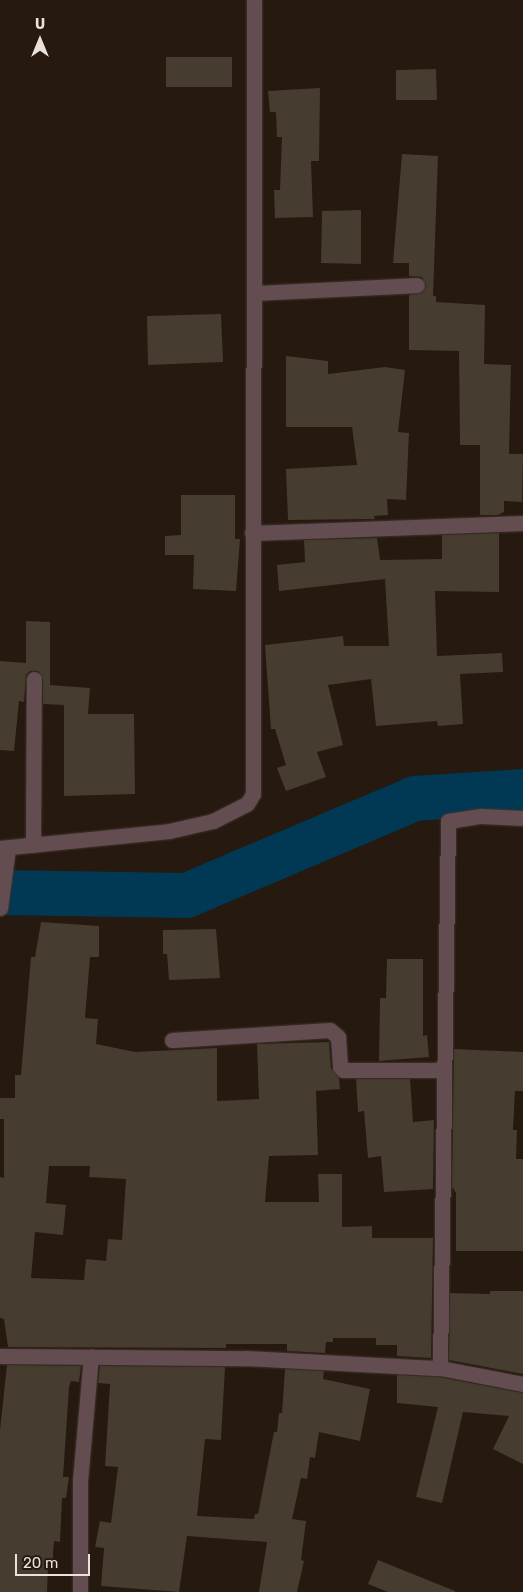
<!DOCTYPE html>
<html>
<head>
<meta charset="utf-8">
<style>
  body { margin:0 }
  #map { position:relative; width:523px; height:1592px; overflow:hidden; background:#251910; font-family:Rubik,sans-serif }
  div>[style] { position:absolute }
  .river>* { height:45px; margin:-22.5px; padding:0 22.5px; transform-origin:22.5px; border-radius:22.5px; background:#013853 }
  .building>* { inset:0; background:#463c30 }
  .roads { filter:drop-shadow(0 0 1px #40352c) drop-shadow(0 0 1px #40352c) }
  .street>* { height:15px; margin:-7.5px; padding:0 7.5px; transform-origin:7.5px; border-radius:7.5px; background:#644d51 }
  span { translate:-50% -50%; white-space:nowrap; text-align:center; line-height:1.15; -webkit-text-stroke:4.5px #251910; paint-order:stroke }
  .north { position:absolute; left:15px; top:15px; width:50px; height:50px; -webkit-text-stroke:4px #251910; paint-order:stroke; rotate:0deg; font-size:14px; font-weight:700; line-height:20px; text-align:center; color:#e9e1db }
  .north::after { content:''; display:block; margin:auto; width:18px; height:22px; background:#e9e1db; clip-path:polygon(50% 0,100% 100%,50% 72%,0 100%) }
  .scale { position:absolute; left:15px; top:1554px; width:75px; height:22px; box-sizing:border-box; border:2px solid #e9e1db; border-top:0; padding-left:6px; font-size:15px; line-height:18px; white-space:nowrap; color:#e9e1db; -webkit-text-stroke:4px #251910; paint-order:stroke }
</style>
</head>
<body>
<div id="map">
  <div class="river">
    <i style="left:0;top:892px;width:186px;rotate:0.9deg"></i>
    <i style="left:186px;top:895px;width:248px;rotate:-23deg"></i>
    <i style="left:414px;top:798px;width:109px;rotate:-3.7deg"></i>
  </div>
  <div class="building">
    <i style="clip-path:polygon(166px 57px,232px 57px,232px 87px,166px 87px)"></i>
    <i style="clip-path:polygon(436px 69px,437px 100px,396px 100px,396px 70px)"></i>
    <i style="clip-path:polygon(320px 88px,319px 161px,311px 161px,313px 217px,275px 218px,274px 190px,280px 190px,282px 137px,277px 137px,276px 112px,270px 112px,268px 91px)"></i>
    <i style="clip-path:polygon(402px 154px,438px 156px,433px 296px,436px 296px,436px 302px,485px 305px,484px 364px,511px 365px,509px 454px,523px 454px,522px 502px,504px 501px,504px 512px,498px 515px,480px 515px,480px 445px,460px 445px,459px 351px,409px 350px,409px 295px,422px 293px,426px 285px,422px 277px,409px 276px,409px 263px,393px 263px)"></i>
    <i style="clip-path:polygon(361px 210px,361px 264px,321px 263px,322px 211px)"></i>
    <i style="clip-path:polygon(221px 314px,223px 362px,148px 365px,147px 316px)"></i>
    <i style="clip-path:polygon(286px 356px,328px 361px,328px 374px,385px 367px,405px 370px,398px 432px,409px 433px,406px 500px,387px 499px,388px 515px,374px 516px,375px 519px,288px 520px,286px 469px,357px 465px,352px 427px,286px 427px)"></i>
    <i style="clip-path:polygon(181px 495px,235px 495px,235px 539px,240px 539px,236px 591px,193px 589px,194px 555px,165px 555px,165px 536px,181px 535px)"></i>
    <i style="clip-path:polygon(499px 533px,499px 592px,435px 591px,437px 656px,502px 653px,503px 672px,460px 674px,463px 724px,438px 726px,437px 721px,376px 726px,371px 679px,328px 685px,343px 745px,317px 752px,326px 777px,286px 791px,277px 768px,286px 765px,275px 729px,271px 729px,265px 645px,343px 636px,344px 646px,389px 646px,385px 579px,279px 591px,277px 565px,305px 562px,304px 540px,377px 538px,380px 560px,442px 559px,442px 535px)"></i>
    <i style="clip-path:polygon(26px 621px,50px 622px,50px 685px,90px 688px,88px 714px,134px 714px,135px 794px,64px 796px,64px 705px,43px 704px,43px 679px,38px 671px,30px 671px,26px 675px,24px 702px,19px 701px,14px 751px,0 750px,0 661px,26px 663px)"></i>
    <i style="clip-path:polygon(evenodd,41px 922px,99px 926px,99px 957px,90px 957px,85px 1018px,98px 1019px,96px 1044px,135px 1052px,217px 1048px,217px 1101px,259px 1099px,257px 1044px,329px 1042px,331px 1068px,339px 1078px,340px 1089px,316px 1091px,318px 1155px,269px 1156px,265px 1202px,319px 1202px,318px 1174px,342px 1174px,342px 1227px,372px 1226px,372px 1238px,433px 1238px,431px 1358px,397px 1356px,397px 1345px,376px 1345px,376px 1338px,333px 1338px,333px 1342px,326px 1342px,325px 1353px,287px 1351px,287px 1344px,226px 1344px,226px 1348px,8px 1347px,4px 1319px,0 1318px,0 1177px,4px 1178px,4px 1119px,0 1119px,0 1098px,15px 1098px,15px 1075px,21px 1075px,31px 957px,35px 957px,41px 922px,49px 1166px,90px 1166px,89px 1177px,126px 1179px,122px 1240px,108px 1239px,106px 1261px,86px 1259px,84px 1280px,31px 1278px,35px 1232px,63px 1235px,66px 1205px,46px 1203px,49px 1166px)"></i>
    <i style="clip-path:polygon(216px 929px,220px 978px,169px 980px,167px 954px,163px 954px,163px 930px)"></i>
    <i style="clip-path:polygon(387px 959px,423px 959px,423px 1036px,427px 1035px,429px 1057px,379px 1061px,380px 998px,386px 998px)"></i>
    <i style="clip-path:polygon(454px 1049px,523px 1052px,523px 1091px,515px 1091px,513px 1130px,517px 1130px,516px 1159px,523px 1159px,523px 1251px,456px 1251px,456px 1193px,452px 1187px)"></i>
    <i style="clip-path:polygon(356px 1079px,410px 1079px,413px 1122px,434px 1120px,433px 1189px,384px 1192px,381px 1156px,368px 1158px,364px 1111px,358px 1112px)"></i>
    <i style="clip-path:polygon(490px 1291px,523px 1291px,523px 1374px,449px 1360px,450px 1293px,490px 1294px)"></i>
    <i style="clip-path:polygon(7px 1365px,81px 1366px,79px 1382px,71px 1381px,69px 1387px,63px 1477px,69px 1477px,66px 1498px,62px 1498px,60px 1542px,54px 1541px,52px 1568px,48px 1568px,47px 1592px,0 1592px,0 1430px)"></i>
    <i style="clip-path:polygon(100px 1366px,225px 1367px,221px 1440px,205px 1439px,197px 1516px,254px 1519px,255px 1514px,258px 1514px,274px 1432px,277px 1432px,279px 1413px,282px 1413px,285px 1369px,324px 1371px,323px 1379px,370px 1389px,360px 1441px,319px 1432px,315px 1458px,310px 1457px,307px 1479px,301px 1478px,292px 1519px,306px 1521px,301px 1560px,304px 1561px,297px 1592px,259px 1592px,267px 1542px,187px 1536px,179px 1592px,101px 1586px,104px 1548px,95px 1547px,100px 1521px,111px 1523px,118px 1467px,105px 1466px,110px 1384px,98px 1383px)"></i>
    <i style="clip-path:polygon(397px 1375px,439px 1377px,523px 1393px,523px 1464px,493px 1449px,509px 1416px,463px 1412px,442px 1503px,416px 1497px,438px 1407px,397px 1403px)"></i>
    <i style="clip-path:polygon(378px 1560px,455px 1591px,455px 1592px,388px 1592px,368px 1584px)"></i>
  </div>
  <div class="roads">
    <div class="street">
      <i style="left:255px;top:293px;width:162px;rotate:-2.8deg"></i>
      <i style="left:252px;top:533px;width:271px;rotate:-2.1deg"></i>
      <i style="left:33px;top:845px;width:166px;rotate:-89.7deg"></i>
      <i style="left:0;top:848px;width:170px;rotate:-5.7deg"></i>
      <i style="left:169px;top:831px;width:45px;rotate:-12.8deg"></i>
      <i style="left:213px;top:821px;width:38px;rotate:-27deg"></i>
      <i style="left:247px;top:804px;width:12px;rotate:-59deg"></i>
      <i style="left:253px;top:794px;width:794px;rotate:-89.93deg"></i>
      <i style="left:0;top:908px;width:60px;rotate:-82.3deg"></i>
      <i style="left:172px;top:1040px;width:158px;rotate:-3.6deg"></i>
      <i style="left:330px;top:1030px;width:11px;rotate:41deg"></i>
      <i style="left:338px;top:1037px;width:30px;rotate:86deg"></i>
      <i style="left:340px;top:1067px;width:4px;rotate:45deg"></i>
      <i style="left:343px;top:1070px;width:101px"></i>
      <i style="left:0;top:1356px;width:246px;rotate:0.5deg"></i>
      <i style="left:246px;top:1358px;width:194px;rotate:3deg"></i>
      <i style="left:440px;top:1368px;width:85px;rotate:10.9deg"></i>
      <i style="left:440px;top:1368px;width:547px;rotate:-89.16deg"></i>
      <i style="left:448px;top:821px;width:33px;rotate:-9deg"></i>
      <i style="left:481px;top:816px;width:42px;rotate:2.7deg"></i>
      <i style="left:80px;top:1592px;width:111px;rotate:-90deg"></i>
      <i style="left:80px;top:1481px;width:125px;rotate:-85deg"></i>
    </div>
  </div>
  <div class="north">U</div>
  <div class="scale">20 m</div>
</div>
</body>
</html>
